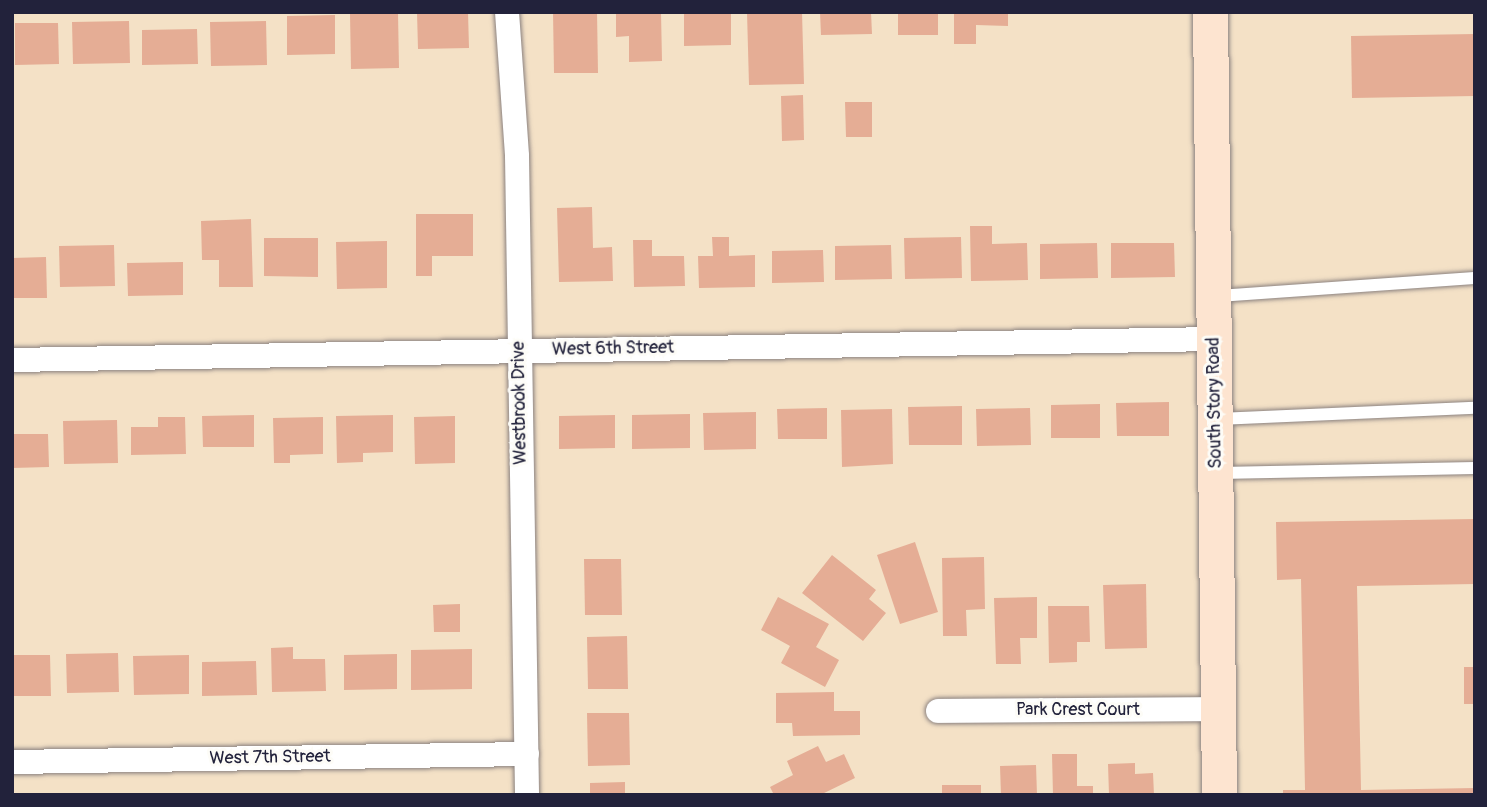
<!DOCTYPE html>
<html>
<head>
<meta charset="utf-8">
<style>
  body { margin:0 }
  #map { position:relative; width:1487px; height:807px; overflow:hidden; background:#f4e1c6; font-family:Pangolin,sans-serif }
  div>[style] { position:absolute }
  .building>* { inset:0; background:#e5ad95 }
  .roads { filter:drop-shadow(0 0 2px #8b8280) drop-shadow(0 0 2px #8b8280) }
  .service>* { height:12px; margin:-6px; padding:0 6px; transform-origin:6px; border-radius:6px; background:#fff }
  .minor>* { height:24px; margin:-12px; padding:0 12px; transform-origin:12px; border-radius:12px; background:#fff }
  .secondary>* { height:35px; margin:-17.5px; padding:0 17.5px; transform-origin:17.5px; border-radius:17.5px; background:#fde4d0 }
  span { translate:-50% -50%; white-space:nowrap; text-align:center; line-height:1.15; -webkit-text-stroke:6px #fdfcf7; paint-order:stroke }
  .street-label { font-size:18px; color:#22223b }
  .frame { position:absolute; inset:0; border:14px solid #22223b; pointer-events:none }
</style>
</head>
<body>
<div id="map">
  <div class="building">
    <i style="clip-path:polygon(417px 12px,468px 12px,469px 48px,418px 49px)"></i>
    <i style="clip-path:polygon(553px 12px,597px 12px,598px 73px,554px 73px)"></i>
    <i style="clip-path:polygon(616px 12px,661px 12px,662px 61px,629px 62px,629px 36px,616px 37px)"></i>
    <i style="clip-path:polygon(684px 12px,731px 12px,731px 45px,684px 46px)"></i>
    <i style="clip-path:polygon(747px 12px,802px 12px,804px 84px,749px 85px)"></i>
    <i style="clip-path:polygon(820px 12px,871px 12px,872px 34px,821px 35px)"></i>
    <i style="clip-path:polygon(898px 12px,938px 12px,938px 35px,898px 35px)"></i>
    <i style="clip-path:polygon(954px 12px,1008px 12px,1008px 26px,976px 25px,976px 44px,954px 44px)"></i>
    <i style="clip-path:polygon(398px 13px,399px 68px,351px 69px,350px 14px)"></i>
    <i style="clip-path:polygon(335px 15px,335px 54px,287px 55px,287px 16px)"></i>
    <i style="clip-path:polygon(129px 21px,130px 63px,73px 64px,72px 22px)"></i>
    <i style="clip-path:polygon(266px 21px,267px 65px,211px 66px,210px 22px)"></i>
    <i style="clip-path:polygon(15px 23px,58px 23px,59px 64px,15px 65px)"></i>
    <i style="clip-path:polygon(197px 29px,198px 64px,142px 65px,142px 30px)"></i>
    <i style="clip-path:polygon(1475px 34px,1475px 96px,1352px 98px,1351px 36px)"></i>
    <i style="clip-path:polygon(803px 95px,804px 140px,782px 141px,781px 96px)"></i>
    <i style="clip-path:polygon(845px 102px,872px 102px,872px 137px,846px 137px)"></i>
    <i style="clip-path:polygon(592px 207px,593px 248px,612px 247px,613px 281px,559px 282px,557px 208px)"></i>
    <i style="clip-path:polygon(416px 214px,473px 214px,473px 256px,432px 256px,432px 276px,416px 276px)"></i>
    <i style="clip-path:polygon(251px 219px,253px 287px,219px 287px,219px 260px,202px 260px,201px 221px)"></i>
    <i style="clip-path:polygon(970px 226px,992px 226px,992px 244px,1027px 243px,1028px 280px,971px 281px)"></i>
    <i style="clip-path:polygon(712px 237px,729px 237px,729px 256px,755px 255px,755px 287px,699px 288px,698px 256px,713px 256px)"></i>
    <i style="clip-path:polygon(961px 237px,962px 278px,905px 279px,904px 238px)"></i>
    <i style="clip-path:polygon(264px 238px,318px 238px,318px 277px,264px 276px)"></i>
    <i style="clip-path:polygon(633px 240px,652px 240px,652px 256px,684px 256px,685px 286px,634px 287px)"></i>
    <i style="clip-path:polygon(387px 241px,387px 288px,337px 289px,336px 242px)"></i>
    <i style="clip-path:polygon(1097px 243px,1098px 278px,1040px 279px,1040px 244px)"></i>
    <i style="clip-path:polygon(1111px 243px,1174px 243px,1175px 277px,1111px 278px)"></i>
    <i style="clip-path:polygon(114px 245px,115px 286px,60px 287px,59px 246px)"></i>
    <i style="clip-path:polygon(891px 245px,892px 279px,835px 280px,835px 246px)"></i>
    <i style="clip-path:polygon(823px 250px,824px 282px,772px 283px,772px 251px)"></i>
    <i style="clip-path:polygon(46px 257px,47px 298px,12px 298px,12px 258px)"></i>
    <i style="clip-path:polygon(183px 262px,183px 295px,128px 296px,127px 263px)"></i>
    <i style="clip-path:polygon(1169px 402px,1169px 436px,1117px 436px,1116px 403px)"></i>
    <i style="clip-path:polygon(1100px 404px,1100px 438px,1051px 438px,1051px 405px)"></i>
    <i style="clip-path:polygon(962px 406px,962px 445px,909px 445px,908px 407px)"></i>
    <i style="clip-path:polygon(827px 408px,827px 439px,778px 439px,777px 409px)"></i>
    <i style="clip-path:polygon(1030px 408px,1031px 445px,977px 446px,976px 409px)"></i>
    <i style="clip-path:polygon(892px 409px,893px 464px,842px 467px,841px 410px)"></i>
    <i style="clip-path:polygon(756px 412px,756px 449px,704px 450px,703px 413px)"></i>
    <i style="clip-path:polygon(690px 414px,690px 448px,632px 449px,632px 415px)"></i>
    <i style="clip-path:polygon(254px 415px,254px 447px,203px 447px,202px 416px)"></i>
    <i style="clip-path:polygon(393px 415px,393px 452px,363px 453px,363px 462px,337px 463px,336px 416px)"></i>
    <i style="clip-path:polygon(615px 415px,615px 448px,559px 449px,559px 416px)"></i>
    <i style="clip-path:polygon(455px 416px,455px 463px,415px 464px,414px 417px)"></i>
    <i style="clip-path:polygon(158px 417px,185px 417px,186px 454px,131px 455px,131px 427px,158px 427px)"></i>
    <i style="clip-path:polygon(323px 417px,323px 454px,290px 455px,290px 463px,274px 463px,273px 418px)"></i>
    <i style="clip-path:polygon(117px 420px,118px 463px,64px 464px,63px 421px)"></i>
    <i style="clip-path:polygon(12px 434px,48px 434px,49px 467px,12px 468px)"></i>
    <i style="clip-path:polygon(1474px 519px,1475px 584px,1357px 586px,1361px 790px,1475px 788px,1475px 795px,1283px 795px,1283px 790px,1305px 790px,1301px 579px,1277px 580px,1276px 522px)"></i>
    <i style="clip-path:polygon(915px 542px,938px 612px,900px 624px,877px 555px)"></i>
    <i style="clip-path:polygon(832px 555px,876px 590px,869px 599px,886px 613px,863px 641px,802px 593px)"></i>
    <i style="clip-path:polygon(984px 557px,985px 609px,966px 610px,967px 636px,943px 636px,942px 558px)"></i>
    <i style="clip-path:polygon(584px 559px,621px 559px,622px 615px,585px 615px)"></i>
    <i style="clip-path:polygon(1146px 584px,1147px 648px,1105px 649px,1103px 585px)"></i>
    <i style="clip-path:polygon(778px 597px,829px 624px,816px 647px,839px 660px,825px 687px,781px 663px,790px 646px,761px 630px)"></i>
    <i style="clip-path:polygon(1037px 597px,1037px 638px,1020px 638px,1021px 664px,996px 664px,994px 598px)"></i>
    <i style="clip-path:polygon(460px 604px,460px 632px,434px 632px,433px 605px)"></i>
    <i style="clip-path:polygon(1048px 606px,1089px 606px,1090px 642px,1077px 642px,1077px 662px,1049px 663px)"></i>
    <i style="clip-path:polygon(627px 636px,628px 689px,588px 689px,587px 637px)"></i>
    <i style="clip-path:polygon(293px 647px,293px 659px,325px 659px,326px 691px,272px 692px,271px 648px)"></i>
    <i style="clip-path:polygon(472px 649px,472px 689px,411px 690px,411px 650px)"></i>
    <i style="clip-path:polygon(118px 653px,119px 692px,67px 693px,66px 654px)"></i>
    <i style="clip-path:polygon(397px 654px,397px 689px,344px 690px,344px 655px)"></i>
    <i style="clip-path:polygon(12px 655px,50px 655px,51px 696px,12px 696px)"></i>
    <i style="clip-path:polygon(189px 655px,189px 694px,134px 695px,133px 656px)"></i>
    <i style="clip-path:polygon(256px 661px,257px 695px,202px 696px,202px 662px)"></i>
    <i style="clip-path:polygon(1464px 667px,1475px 667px,1475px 704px,1464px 704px)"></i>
    <i style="clip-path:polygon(834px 692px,834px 711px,860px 711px,860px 735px,793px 736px,792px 723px,776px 723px,776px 693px)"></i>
    <i style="clip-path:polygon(587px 713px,629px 713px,630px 765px,588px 766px)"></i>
    <i style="clip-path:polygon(818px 746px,826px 762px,844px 754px,855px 778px,820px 795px,774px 795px,770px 787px,793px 775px,787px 761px)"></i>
    <i style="clip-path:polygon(1052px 754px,1077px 754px,1077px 786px,1093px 786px,1093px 795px,1053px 795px)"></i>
    <i style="clip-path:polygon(1135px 763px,1135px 774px,1153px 773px,1154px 795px,1109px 795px,1108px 764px)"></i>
    <i style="clip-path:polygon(1036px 765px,1037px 795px,1001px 795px,1000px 766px)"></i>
    <i style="clip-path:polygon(625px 782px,625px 795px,590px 795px,590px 783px)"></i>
    <i style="clip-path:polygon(942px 785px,981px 785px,981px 795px,942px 795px)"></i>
  </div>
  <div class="roads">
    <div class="service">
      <i style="left:1217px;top:296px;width:259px;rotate:-4deg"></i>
      <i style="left:1218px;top:419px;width:257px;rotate:-2.5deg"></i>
      <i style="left:1219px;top:473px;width:256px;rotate:-1.1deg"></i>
    </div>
    <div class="minor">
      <i style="left:507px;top:12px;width:144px;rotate:86deg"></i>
      <i style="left:517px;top:156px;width:639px;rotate:89.1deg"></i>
      <i style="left:12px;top:360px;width:1202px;rotate:-1deg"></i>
      <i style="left:938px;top:711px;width:280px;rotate:-0.4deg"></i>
      <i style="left:12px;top:762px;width:515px;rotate:-0.89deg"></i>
    </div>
    <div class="secondary">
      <i style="left:1210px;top:12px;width:783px;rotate:89.34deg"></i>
    </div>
  </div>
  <div class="street-label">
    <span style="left:613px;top:349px;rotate:-1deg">West 6th Street</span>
    <span style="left:520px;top:403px;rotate:-91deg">Westbrook Drive</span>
    <span style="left:1215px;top:403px;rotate:-91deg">South Story Road</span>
    <span style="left:1078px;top:710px">Park Crest Court</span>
    <span style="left:270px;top:758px;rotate:-1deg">West 7th Street</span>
  </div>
  <div class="frame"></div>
</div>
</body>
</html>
